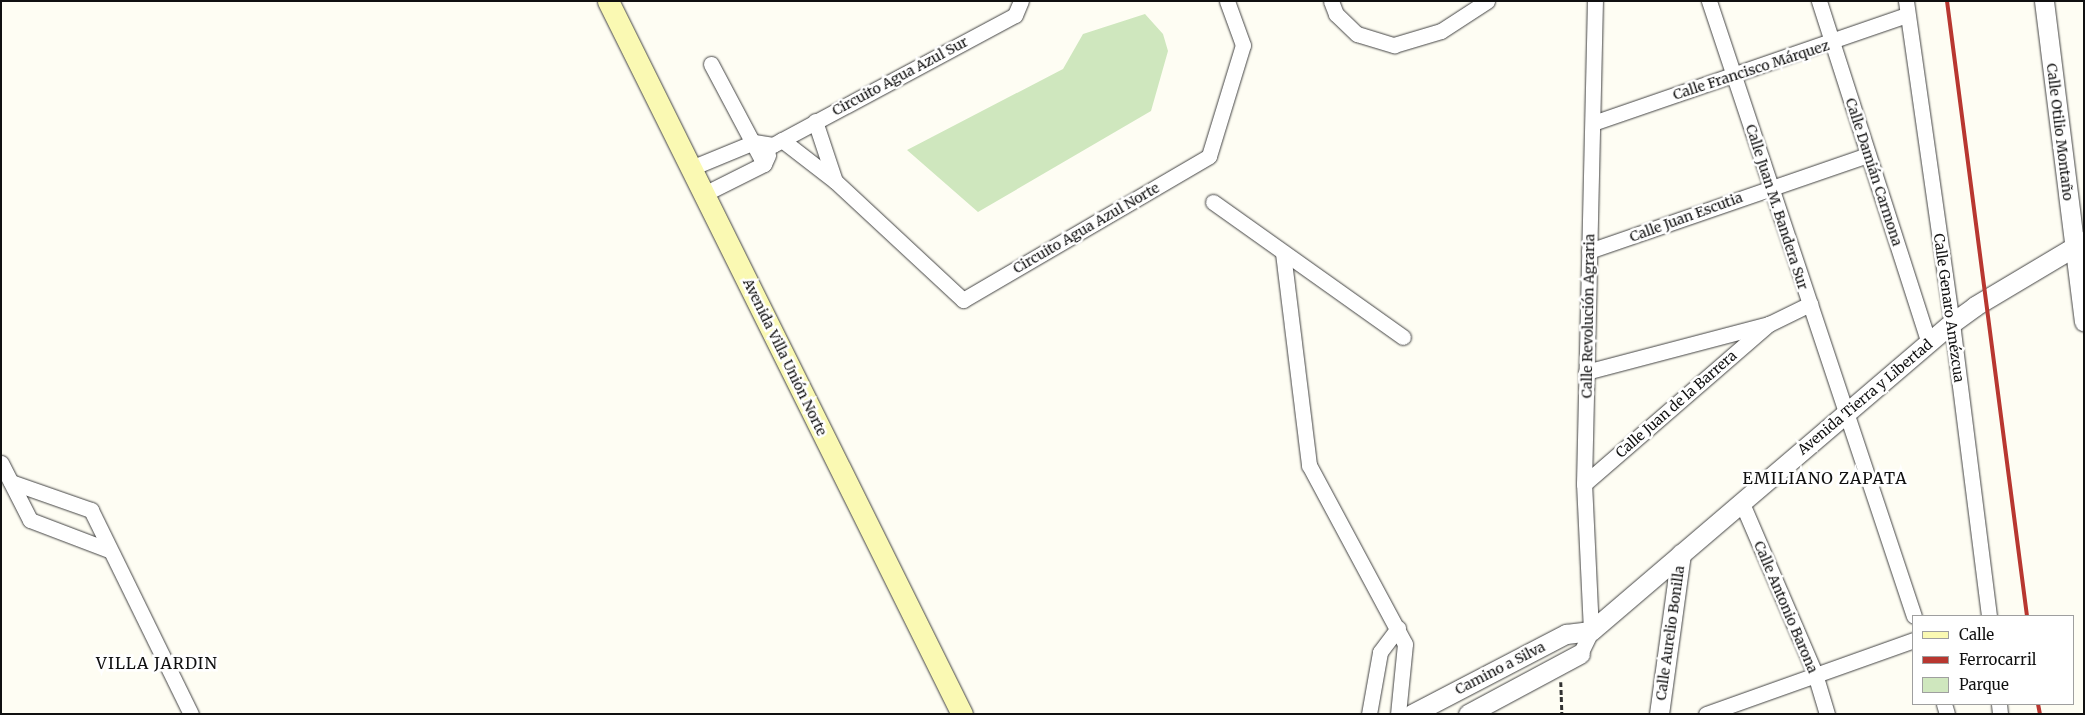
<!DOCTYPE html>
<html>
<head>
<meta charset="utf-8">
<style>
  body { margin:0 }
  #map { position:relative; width:2085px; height:715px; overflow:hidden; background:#fefdf3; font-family:Merriweather,serif }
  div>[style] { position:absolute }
  .green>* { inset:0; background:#cfe7be }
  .path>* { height:2.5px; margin-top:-1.25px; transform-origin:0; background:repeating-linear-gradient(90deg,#323232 0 5px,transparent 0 7.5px) }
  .roads { filter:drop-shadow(0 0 1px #434343) drop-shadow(0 0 1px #434343) }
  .minor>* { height:15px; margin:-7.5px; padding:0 7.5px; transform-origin:7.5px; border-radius:7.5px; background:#fff }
  .tertiary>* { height:19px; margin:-9.5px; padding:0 9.5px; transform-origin:9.5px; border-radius:9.5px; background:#fff }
  .secondary>* { height:21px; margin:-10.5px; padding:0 10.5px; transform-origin:10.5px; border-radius:10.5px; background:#faf9b3 }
  .rail>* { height:4px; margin:-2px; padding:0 2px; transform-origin:2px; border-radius:2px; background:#b83730 }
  span { translate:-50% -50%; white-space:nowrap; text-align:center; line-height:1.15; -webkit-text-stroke:5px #fff; paint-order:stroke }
  .street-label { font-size:14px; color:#101010 }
  .quarter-label { font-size:16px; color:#101010; letter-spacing:1px }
  .frame { position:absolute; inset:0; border:2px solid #101010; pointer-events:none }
  .legend { position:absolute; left:1912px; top:615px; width:162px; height:90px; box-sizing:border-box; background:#fff; border:1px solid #9f9f9f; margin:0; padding:6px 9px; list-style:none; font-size:15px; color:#101010 }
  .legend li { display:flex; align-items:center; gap:10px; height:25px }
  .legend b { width:25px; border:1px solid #9f9f9f }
</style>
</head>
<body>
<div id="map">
  <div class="green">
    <i style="clip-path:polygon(1145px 14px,1163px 34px,1168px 51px,1151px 111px,978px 212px,907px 150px,1063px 69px,1083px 34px)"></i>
  </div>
  <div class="path">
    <i style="left:1561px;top:682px;width:32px;rotate:88deg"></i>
  </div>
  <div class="roads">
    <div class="minor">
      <i style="left:1331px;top:1px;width:14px;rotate:69deg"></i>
      <i style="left:1336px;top:14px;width:29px;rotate:44deg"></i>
      <i style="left:1357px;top:34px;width:39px;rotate:17deg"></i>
      <i style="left:1394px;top:45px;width:49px;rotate:-16.6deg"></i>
      <i style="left:1441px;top:31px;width:55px;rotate:-33.1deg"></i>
      <i style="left:1709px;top:1px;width:648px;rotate:71.57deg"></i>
      <i style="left:1819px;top:1px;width:359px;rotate:72.2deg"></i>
      <i style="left:1906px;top:1px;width:325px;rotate:81.9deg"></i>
      <i style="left:1952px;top:323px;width:295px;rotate:82.8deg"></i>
      <i style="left:711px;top:64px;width:113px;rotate:62.1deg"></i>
      <i style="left:815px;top:121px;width:63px;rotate:71.6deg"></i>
      <i style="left:1593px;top:123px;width:332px;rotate:-19deg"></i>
      <i style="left:782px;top:140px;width:67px;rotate:37.7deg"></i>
      <i style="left:835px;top:181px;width:175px;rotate:42.9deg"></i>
      <i style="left:963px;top:300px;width:285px;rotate:-30.3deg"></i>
      <i style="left:1209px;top:156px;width:116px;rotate:-73deg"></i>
      <i style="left:1243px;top:45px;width:47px;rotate:-110deg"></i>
      <i style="left:691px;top:168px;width:68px;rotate:-22.4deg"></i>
      <i style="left:754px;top:142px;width:19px;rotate:9deg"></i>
      <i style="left:773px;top:145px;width:10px;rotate:-29deg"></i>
      <i style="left:782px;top:140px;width:264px;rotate:-28.2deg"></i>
      <i style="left:1015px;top:15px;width:15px;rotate:-67deg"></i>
      <i style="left:704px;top:194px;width:67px;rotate:-26.6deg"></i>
      <i style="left:764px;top:164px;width:10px;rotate:-66deg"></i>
      <i style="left:1213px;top:202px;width:233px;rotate:35.4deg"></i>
      <i style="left:1589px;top:251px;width:295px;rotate:-19deg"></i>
      <i style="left:1283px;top:253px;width:214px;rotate:83deg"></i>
      <i style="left:1309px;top:465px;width:203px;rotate:61.8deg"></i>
      <i style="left:1405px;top:644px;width:70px;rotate:95.7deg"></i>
      <i style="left:1586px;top:372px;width:189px;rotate:-14.7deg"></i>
      <i style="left:1769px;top:324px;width:46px;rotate:-26deg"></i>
      <i style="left:1px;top:463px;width:64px;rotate:63deg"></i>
      <i style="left:30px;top:520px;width:85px;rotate:20.8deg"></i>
      <i style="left:11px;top:482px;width:85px;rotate:19.3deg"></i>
      <i style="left:91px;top:510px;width:227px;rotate:63.9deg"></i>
      <i style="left:1584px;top:484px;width:245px;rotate:-40.9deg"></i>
      <i style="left:1741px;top:501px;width:188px;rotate:66.8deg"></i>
      <i style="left:1815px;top:674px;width:42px;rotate:73.3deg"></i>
      <i style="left:1580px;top:654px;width:25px;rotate:-64deg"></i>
      <i style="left:1591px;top:631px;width:147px;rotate:-92.7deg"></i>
      <i style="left:1584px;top:484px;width:483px;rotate:-88.7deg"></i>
      <i style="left:1944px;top:704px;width:10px;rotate:73deg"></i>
      <i style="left:1999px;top:704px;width:10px;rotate:84deg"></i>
      <i style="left:1369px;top:714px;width:63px;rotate:-79.9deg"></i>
      <i style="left:1380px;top:652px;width:30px;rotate:-53deg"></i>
      <i style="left:1706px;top:714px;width:221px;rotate:-19.6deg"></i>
    </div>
    <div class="tertiary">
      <i style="left:2044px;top:1px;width:323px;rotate:82.9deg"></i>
      <i style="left:1412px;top:714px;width:174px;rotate:-27.5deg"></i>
      <i style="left:1566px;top:634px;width:25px;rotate:-7deg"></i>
      <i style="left:1591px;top:631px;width:475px;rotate:-40.5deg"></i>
      <i style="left:1952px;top:323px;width:29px;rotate:-36deg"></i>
      <i style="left:1975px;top:306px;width:127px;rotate:-30.8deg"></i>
      <i style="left:1468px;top:714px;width:127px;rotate:-28.2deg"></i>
      <i style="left:1659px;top:714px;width:162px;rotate:-82.2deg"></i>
    </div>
    <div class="secondary">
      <i style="left:608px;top:1px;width:796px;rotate:63.6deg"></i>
    </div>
  </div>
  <div class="rail">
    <i style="left:1947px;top:1px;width:620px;rotate:82.59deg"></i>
    <i style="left:2038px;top:704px;width:10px;rotate:79deg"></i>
  </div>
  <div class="street-label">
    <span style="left:1751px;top:70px;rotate:-18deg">Calle Francisco Márquez</span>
    <span style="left:900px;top:76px;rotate:-28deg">Circuito Agua Azul Sur</span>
    <span style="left:2060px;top:132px;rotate:83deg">Calle Otilio Montaño</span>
    <span style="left:1874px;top:172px;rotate:72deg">Calle Damián Carmona</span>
    <span style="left:1777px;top:207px;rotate:72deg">Calle Juan M. Bandera Sur</span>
    <span style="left:1686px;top:217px;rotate:-20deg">Calle Juan Escutia</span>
    <span style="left:1086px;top:228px;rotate:-30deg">Circuito Agua Azul Norte</span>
    <span style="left:1949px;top:308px;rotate:82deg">Calle Genaro Amézcua</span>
    <span style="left:1588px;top:316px;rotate:-89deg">Calle Revolución Agraria</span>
    <span style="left:785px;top:357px;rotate:64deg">Avenida Villa Unión Norte</span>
    <span style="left:1865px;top:397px;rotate:-40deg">Avenida Tierra y Libertad</span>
    <span style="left:1676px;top:404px;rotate:-41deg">Calle Juan de la Barrera</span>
    <span style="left:1786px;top:607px;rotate:67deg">Calle Antonio Barona</span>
    <span style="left:1670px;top:633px;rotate:-82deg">Calle Aurelio Bonilla</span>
    <span style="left:1500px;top:668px;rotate:-27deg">Camino a Silva</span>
  </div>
  <div class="quarter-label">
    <span style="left:1825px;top:478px">EMILIANO ZAPATA</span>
    <span style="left:157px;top:663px">VILLA JARDIN</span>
  </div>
  <div class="frame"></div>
  <ul class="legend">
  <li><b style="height:6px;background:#faf9b3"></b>Calle</li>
  <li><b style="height:6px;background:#b83730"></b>Ferrocarril</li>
  <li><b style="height:14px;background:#cfe7be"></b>Parque</li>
  </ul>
</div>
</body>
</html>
